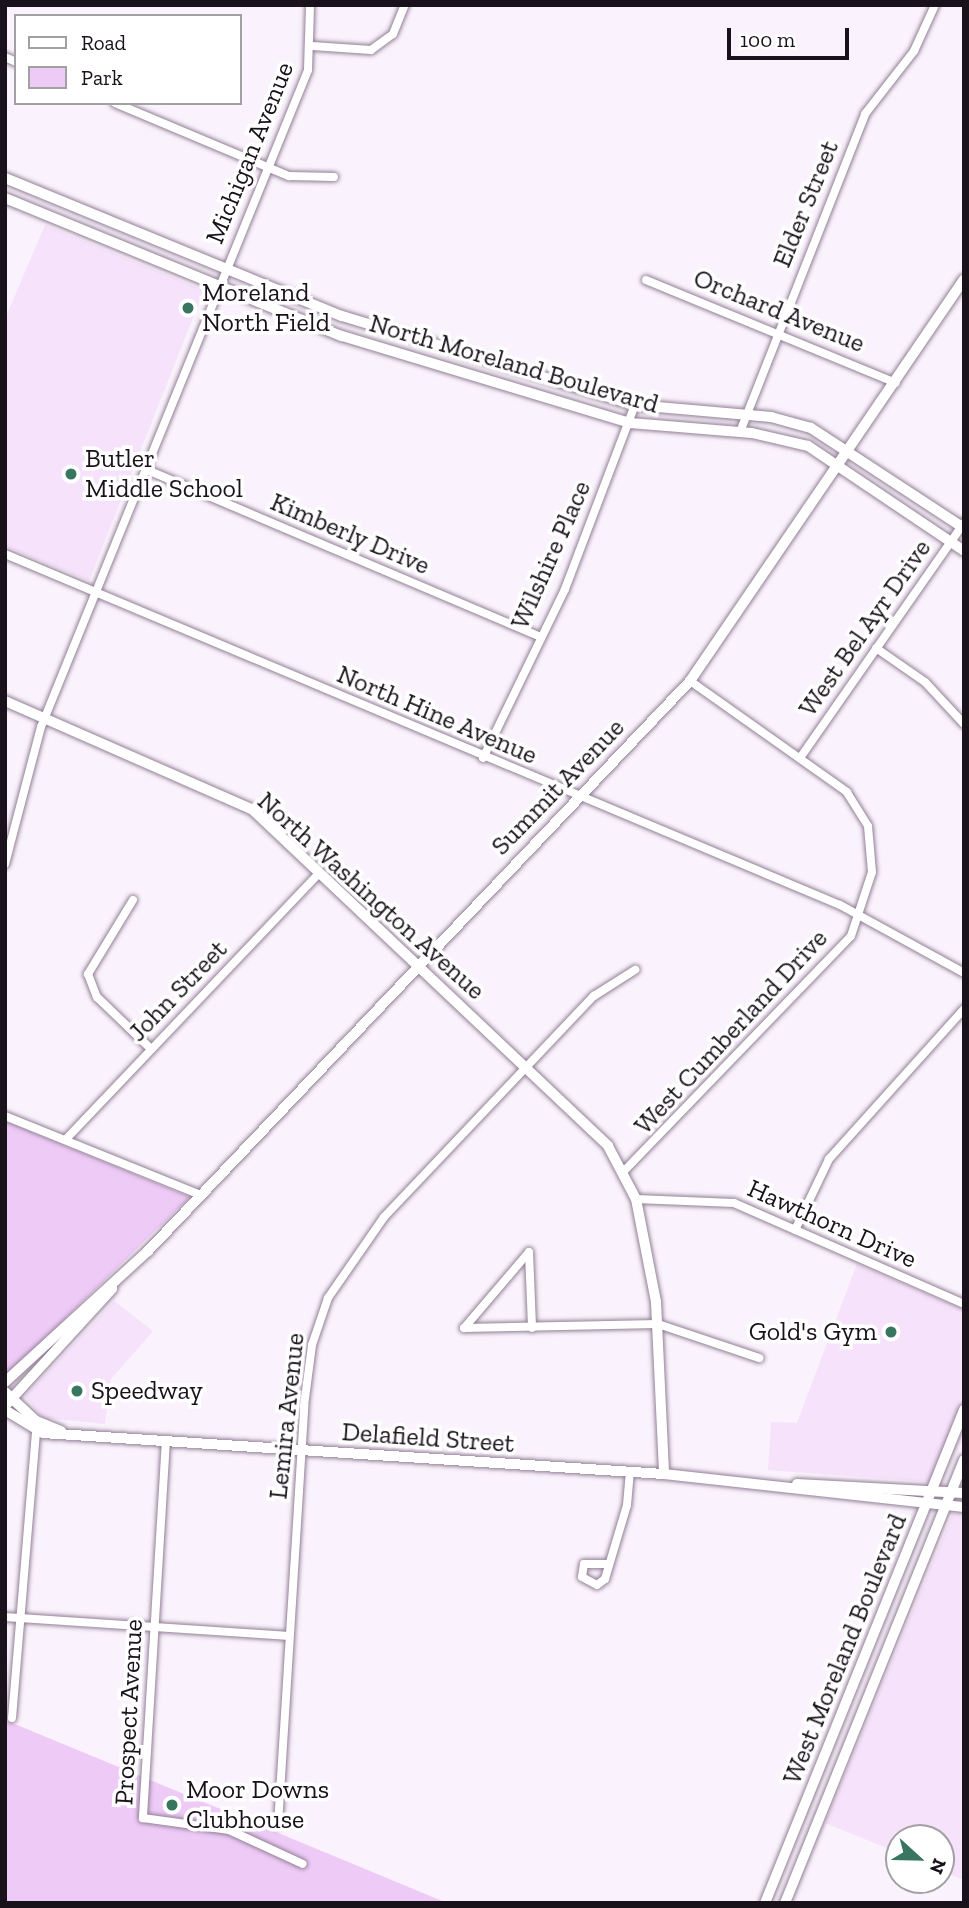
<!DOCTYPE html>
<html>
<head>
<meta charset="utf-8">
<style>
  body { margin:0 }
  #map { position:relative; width:969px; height:1908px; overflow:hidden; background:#faf2fc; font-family:"Zilla Slab",serif }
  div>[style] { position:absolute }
  .built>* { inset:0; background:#f6e2fb }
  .green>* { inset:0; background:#eecaf7 }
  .roads { filter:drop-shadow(0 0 2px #928096) drop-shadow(0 0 2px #928096) }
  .minor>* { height:8px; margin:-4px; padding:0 4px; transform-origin:4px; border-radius:4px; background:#fff }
  .tertiary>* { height:10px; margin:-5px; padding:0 5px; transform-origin:5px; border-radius:5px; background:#fff }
  .secondary>* { height:10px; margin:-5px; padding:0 5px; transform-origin:5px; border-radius:5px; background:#fff }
  .dots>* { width:19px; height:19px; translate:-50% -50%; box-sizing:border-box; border:4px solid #fff; border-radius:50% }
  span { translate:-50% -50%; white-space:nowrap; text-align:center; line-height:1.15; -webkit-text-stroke:7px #fff; paint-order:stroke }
  .street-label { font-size:26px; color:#19121b }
  .poi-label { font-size:26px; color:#19121b }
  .left { translate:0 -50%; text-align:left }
  .right { translate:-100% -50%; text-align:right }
  .frame { position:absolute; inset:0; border:7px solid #19121b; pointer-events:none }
  .legend { position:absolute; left:14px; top:14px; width:228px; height:91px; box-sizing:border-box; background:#fff; border:2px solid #a3a0a4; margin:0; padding:9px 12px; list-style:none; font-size:21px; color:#19121b }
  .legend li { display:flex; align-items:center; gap:14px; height:35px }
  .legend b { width:35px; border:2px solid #a3a0a4 }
  .north { position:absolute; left:885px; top:1824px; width:70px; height:70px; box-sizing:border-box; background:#fff; border:2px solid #a3a0a4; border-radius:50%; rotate:112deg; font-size:19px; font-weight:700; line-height:28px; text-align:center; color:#19121b }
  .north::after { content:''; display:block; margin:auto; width:24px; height:32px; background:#397661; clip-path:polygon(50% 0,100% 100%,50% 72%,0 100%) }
  .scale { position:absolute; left:727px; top:28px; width:122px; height:32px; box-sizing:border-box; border:4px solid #19121b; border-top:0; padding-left:9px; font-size:21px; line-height:24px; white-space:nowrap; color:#19121b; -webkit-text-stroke:5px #fff; paint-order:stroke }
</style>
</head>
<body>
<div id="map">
  <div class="built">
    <i style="clip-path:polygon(45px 225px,204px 290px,89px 581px,5px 546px,5px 319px)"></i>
    <i style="clip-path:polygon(857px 1264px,964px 1310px,964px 1401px,929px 1482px,768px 1470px,771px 1422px,797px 1423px)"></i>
    <i style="clip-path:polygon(114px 1301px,153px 1331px,111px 1379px,105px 1424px,43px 1418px,25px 1396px)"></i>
    <i style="clip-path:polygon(953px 1513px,964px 1514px,964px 1880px,941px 1871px,941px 1838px,899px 1838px,899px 1853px,825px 1823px)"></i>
  </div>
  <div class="green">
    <i style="clip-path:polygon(5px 1121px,190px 1197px,5px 1377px)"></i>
    <i style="clip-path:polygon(5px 1720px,358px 1866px,447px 1903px,5px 1903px)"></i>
  </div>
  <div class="roads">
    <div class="minor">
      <i style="left:312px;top:46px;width:59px;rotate:3.9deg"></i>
      <i style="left:371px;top:50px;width:27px;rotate:-36deg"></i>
      <i style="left:393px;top:34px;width:31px;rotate:-68deg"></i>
      <i style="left:5px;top:57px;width:12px;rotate:24deg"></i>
      <i style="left:115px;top:103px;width:189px;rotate:22.8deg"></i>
      <i style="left:289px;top:176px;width:45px;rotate:1.3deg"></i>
      <i style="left:646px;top:280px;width:270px;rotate:22.4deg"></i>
      <i style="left:740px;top:432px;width:342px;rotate:-68.5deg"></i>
      <i style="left:865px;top:114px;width:80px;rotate:-52.1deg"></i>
      <i style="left:914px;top:51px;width:51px;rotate:-65.5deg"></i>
      <i style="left:145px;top:469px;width:429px;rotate:23deg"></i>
      <i style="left:5px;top:554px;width:906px;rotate:22.8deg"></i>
      <i style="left:840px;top:905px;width:141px;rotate:28.7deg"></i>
      <i style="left:876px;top:648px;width:60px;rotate:34.8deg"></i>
      <i style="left:925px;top:682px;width:57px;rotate:47.1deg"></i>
      <i style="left:483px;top:758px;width:188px;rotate:-64.1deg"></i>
      <i style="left:565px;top:589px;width:197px;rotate:-69.2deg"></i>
      <i style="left:800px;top:758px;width:287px;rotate:-55.1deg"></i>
      <i style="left:5px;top:864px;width:142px;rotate:-75.3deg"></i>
      <i style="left:41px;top:727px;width:709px;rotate:-67.88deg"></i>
      <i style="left:308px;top:70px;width:65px;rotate:-88.2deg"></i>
      <i style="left:133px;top:900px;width:87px;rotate:121.3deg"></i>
      <i style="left:88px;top:974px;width:25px;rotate:69deg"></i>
      <i style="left:97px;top:997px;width:75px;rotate:43.9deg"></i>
      <i style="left:5px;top:1116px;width:211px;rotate:22deg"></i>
      <i style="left:67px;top:1138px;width:366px;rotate:-46.4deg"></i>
      <i style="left:625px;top:1170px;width:325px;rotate:-46deg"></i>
      <i style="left:851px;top:936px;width:67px;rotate:-71.8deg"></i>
      <i style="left:872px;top:872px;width:46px;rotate:-95deg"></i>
      <i style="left:868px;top:826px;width:40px;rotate:-122deg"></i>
      <i style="left:847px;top:792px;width:192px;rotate:-144.7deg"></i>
      <i style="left:636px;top:1199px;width:98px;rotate:2.3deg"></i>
      <i style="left:734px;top:1203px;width:251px;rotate:23.7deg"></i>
      <i style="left:795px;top:1230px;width:79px;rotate:-64.4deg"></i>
      <i style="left:829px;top:1159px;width:202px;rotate:-48deg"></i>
      <i style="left:529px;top:1252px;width:100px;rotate:130.5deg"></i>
      <i style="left:464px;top:1328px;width:194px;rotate:-1.2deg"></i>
      <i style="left:658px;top:1324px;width:107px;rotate:18.6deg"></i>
      <i style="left:529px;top:1252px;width:76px;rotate:87.7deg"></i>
      <i style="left:166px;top:1440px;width:379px;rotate:93.5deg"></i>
      <i style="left:143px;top:1818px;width:87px;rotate:7.9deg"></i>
      <i style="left:229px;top:1830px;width:81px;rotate:24.7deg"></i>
      <i style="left:609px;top:1564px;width:25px;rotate:180deg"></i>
      <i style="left:584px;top:1564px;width:13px;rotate:99deg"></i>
      <i style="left:582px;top:1577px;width:17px;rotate:28deg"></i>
      <i style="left:597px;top:1585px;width:10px;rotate:-37deg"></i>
      <i style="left:605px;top:1579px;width:77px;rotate:-73.4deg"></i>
      <i style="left:627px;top:1505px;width:33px;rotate:-85deg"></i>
      <i style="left:5px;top:1617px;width:285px;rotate:3.8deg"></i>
      <i style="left:12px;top:1718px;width:287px;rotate:-85.2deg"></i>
      <i style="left:278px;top:1825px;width:420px;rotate:-86.4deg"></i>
      <i style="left:304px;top:1406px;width:62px;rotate:-82.5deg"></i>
      <i style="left:312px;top:1345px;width:50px;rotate:-71.2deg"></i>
      <i style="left:328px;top:1298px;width:98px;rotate:-55.3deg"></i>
      <i style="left:384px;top:1217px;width:305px;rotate:-46.5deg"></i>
      <i style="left:594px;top:996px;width:49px;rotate:-32.4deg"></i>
    </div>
    <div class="tertiary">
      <i style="left:5px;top:178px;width:364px;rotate:22.3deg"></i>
      <i style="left:342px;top:316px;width:306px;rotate:16.9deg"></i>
      <i style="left:635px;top:405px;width:137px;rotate:5deg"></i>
      <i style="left:771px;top:417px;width:41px;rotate:15.4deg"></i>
      <i style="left:811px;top:428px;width:183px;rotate:33.2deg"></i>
      <i style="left:5px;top:198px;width:364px;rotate:22.3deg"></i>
      <i style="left:342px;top:336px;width:301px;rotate:16.8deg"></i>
      <i style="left:630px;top:423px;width:122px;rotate:4.7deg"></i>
      <i style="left:752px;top:433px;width:57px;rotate:13.1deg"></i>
      <i style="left:808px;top:446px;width:188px;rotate:33.9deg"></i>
      <i style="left:5px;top:701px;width:271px;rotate:23.7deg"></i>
      <i style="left:253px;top:810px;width:489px;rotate:43.4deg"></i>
      <i style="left:608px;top:1146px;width:60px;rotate:62.2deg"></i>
      <i style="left:636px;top:1199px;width:105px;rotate:79deg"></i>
      <i style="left:656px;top:1302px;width:172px;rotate:87.3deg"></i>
      <i style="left:5px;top:1392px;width:42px;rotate:43.1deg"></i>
      <i style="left:36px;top:1421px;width:27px;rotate:22deg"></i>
      <i style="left:5px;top:1410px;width:44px;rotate:31.2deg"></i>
      <i style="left:43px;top:1433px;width:622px;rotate:3.78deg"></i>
      <i style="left:664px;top:1474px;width:302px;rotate:6.3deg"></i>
      <i style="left:797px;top:1484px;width:167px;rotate:3.1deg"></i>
      <i style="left:765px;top:1903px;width:532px;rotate:-68.02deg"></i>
      <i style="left:785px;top:1903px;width:478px;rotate:-68deg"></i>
    </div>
    <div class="secondary">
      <i style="left:5px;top:1382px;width:194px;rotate:-42.5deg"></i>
      <i style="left:148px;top:1251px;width:787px;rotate:-46.44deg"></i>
      <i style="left:690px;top:681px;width:486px;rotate:-55.7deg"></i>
      <i style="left:5px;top:1406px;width:159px;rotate:-47.6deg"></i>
    </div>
  </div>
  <div class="dots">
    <i style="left:188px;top:308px;background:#397661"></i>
    <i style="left:71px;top:474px;background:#397661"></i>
    <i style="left:891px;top:1332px;background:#397661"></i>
    <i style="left:77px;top:1391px;background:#397661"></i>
    <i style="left:172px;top:1805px;background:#397661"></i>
  </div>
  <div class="street-label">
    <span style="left:250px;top:153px;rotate:-68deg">Michigan Avenue</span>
    <span style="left:806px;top:204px;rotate:-68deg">Elder Street</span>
    <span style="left:779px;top:311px;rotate:22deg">Orchard Avenue</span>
    <span style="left:514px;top:364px;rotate:16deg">North Moreland Boulevard</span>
    <span style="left:350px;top:534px;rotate:23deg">Kimberly Drive</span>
    <span style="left:551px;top:555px;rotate:-66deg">Wilshire Place</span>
    <span style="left:865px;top:628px;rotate:-55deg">West Bel Ayr Drive</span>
    <span style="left:437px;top:715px;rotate:23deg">North Hine Avenue</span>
    <span style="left:558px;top:787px;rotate:-46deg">Summit Avenue</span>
    <span style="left:371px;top:896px;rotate:42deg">North Washington Avenue</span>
    <span style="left:178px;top:991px;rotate:-46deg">John Street</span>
    <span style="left:731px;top:1032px;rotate:-47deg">West Cumberland Drive</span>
    <span style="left:832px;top:1224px;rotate:24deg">Hawthorn Drive</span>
    <span style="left:287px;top:1416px;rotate:-84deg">Lemira Avenue</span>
    <span style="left:428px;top:1438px;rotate:4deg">Delafield Street</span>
    <span style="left:845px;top:1649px;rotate:-68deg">West Moreland Boulevard</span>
    <span style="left:129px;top:1712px;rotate:-87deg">Prospect Avenue</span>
  </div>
  <div class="poi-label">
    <span class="left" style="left:202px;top:308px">Moreland<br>North Field</span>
    <span class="left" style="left:85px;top:474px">Butler<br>Middle School</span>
    <span class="right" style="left:877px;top:1332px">Gold's Gym</span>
    <span class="left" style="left:91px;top:1391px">Speedway</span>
    <span class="left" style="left:186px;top:1805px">Moor Downs<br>Clubhouse</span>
  </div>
  <div class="frame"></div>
  <ul class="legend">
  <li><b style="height:9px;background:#fff"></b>Road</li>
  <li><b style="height:19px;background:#eecaf7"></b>Park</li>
  </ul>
  <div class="north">N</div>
  <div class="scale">100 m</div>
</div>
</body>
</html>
